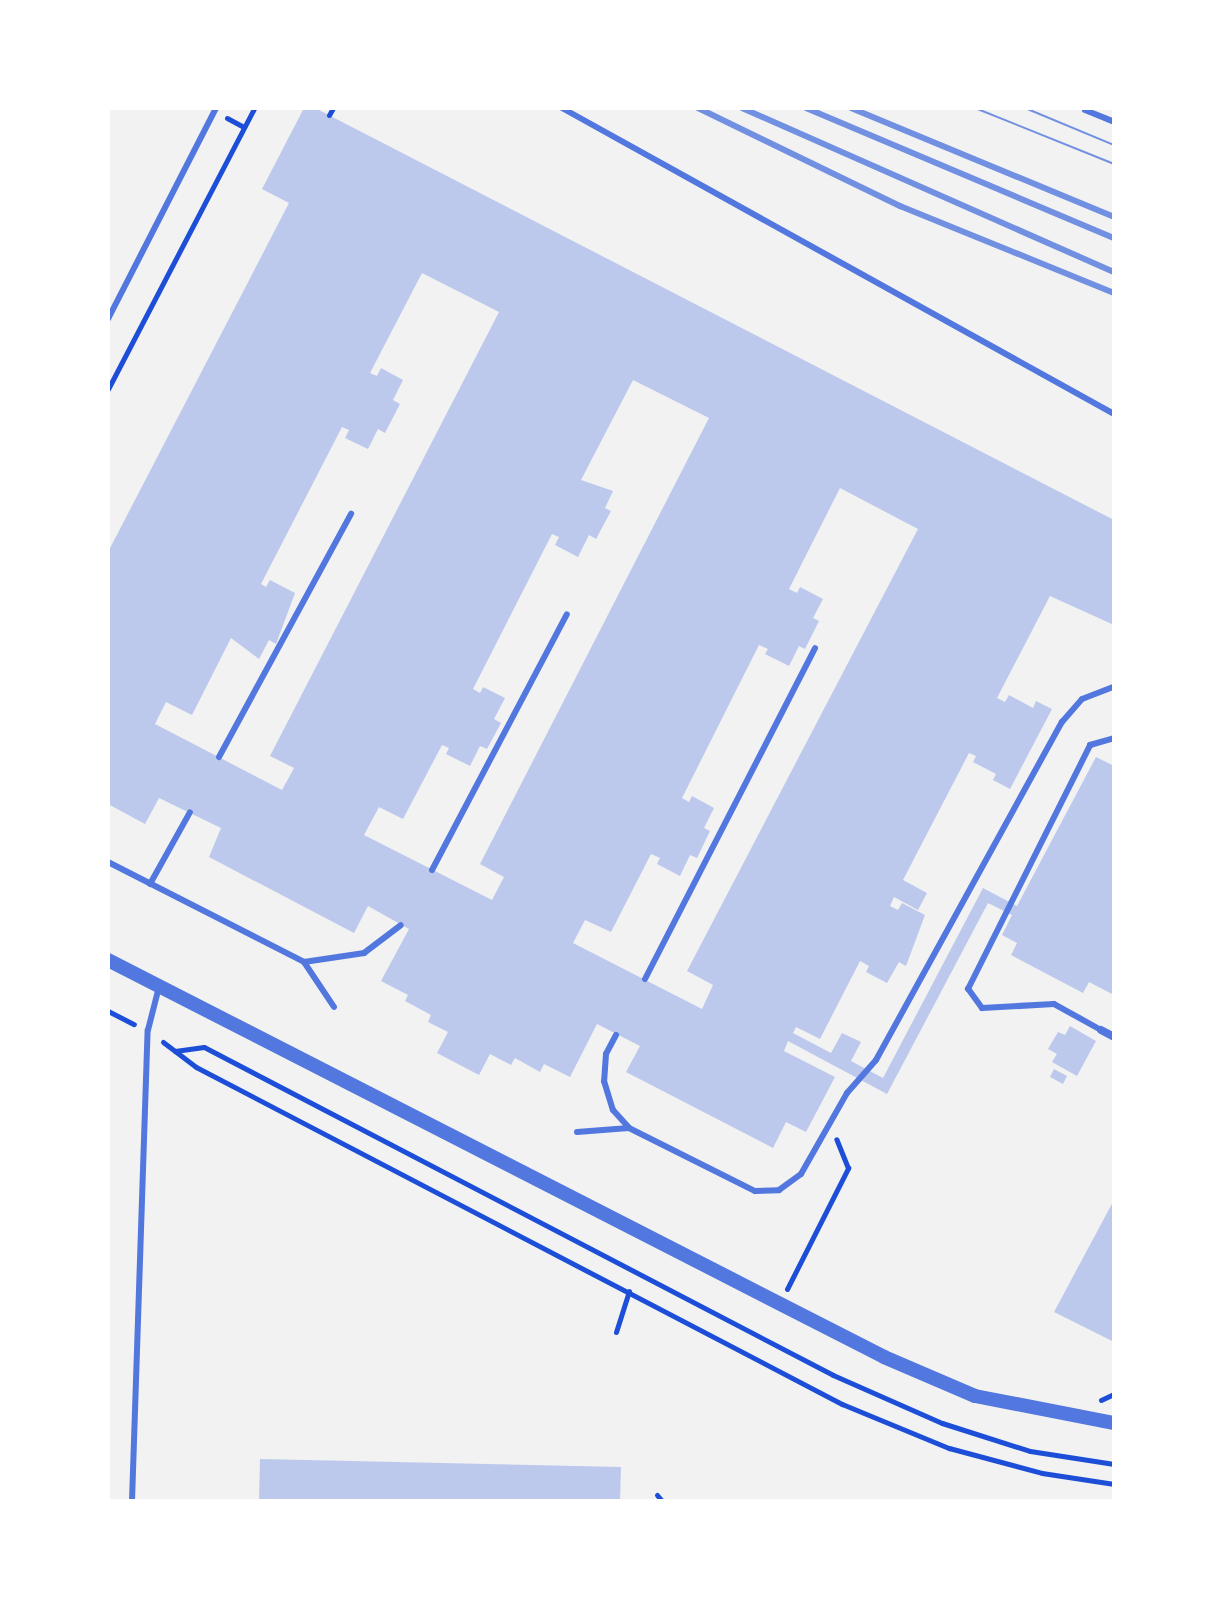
<!DOCTYPE html>
<html>
<head>
<meta charset="utf-8">
<style>
  body { margin:0 }
  #map { position:relative; width:1222px; height:1609px; overflow:hidden; background:#f2f2f2; font-family:"Golos Text",sans-serif }
  div>[style] { position:absolute }
  .building>* { inset:0; background:#bdc9ec }
  .path>* { height:5px; margin:-2.5px; padding:0 2.5px; transform-origin:2.5px; border-radius:2.5px; background:#1d4ed8 }
  .service>* { height:6px; margin:-3px; padding:0 3px; transform-origin:3px; border-radius:3px; background:#5277de }
  .minor>* { height:8px; margin:-4px; padding:0 4px; transform-origin:4px; border-radius:4px; background:#5277de }
  .tertiary>* { height:14px; margin:-7px; padding:0 7px; transform-origin:7px; border-radius:7px; background:#5277de }
  .tram>* { height:2px; margin:-1px; padding:0 1px; transform-origin:1px; border-radius:1px; background:#7290e2 }
  .rail>* { height:6px; margin:-3px; padding:0 3px; transform-origin:3px; border-radius:3px; background:#7290e2 }
  span { translate:-50% -50%; white-space:nowrap; text-align:center; line-height:1.15; -webkit-text-stroke:8px #fff; paint-order:stroke }
  .frame { position:absolute; inset:0; border:110px solid #fff; pointer-events:none }
</style>
</head>
<body>
<div id="map">
  <div class="building">
    <i style="clip-path:polygon(evenodd,304px 108px,315px 108px,1114px 520px,1114px 625px,1050px 596px,997px 698px,1005px 702px,1009px 695px,1033px 708px,1036px 701px,1052px 709px,1010px 789px,993px 780px,996px 774px,973px 762px,976px 756px,969px 753px,903px 880px,927px 893px,918px 910px,894px 897px,890px 906px,898px 910px,902px 903px,925px 915px,906px 966px,899px 962px,887px 983px,866px 972px,869px 966px,860px 961px,820px 1039px,796px 1027px,793px 1033px,831px 1053px,842px 1033px,861px 1042px,851px 1061px,883px 1078px,983px 888px,1017px 906px,1096px 757px,1114px 766px,1114px 995px,1089px 982px,1083px 993px,1011px 955px,1017px 943px,1002px 935px,1012px 915px,988px 903px,887px 1094px,788px 1041px,784px 1051px,835px 1077px,806px 1132px,786px 1122px,773px 1148px,626px 1072px,640px 1046px,597px 1024px,570px 1077px,544px 1064px,540px 1072px,515px 1058px,511px 1065px,490px 1054px,479px 1075px,437px 1053px,448px 1032px,428px 1022px,431px 1015px,405px 1001px,408px 995px,381px 981px,409px 929px,368px 906px,354px 933px,209px 857px,221px 828px,159px 798px,145px 824px,108px 804px,108px 552px,289px 203px,262px 189px,304px 108px,422px 273px,499px 312px,270px 756px,294px 768px,282px 790px,155px 724px,166px 702px,192px 715px,231px 638px,259px 659px,269px 640px,276px 644px,295px 593px,270px 580px,266px 587px,261px 584px,342px 427px,349px 430px,345px 438px,368px 449px,378px 429px,385px 433px,400px 404px,393px 400px,403px 380px,381px 368px,377px 376px,370px 373px,422px 273px,304px 108px,633px 380px,709px 418px,480px 864px,504px 877px,492px 900px,364px 835px,379px 807px,403px 819px,442px 745px,449px 748px,446px 754px,470px 766px,480px 746px,487px 749px,501px 723px,494px 719px,505px 698px,483px 687px,480px 693px,473px 689px,552px 534px,559px 537px,555px 545px,578px 557px,589px 535px,596px 539px,611px 511px,605px 508px,613px 491px,581px 480px,633px 380px,304px 108px,840px 488px,918px 529px,687px 971px,713px 985px,702px 1009px,573px 943px,585px 920px,611px 932px,651px 854px,660px 858px,657px 864px,680px 876px,690px 855px,697px 858px,710px 831px,704px 828px,714px 808px,692px 796px,689px 802px,682px 798px,759px 645px,768px 649px,765px 654px,789px 666px,799px 646px,805px 649px,819px 621px,813px 618px,823px 599px,800px 587px,797px 593px,789px 589px,840px 488px)"></i>
    <i style="clip-path:polygon(1070px 1026px,1096px 1041px,1077px 1076px,1052px 1062px,1057px 1054px,1048px 1049px,1058px 1032px,1065px 1035px)"></i>
    <i style="clip-path:polygon(1054px 1069px,1067px 1076px,1063px 1084px,1050px 1077px)"></i>
    <i style="clip-path:polygon(1114px 1200px,1114px 1342px,1054px 1312px)"></i>
    <i style="clip-path:polygon(260px 1459px,621px 1467px,620px 1501px,259px 1501px)"></i>
  </div>
  <div class="path">
    <i style="left:329px;top:115px;width:8px;rotate:-60deg"></i>
    <i style="left:227px;top:118px;width:19px;rotate:28deg"></i>
    <i style="left:108px;top:389px;width:317px;rotate:-62.5deg"></i>
    <i style="left:108px;top:1011px;width:29px;rotate:27deg"></i>
    <i style="left:163px;top:1042px;width:41px;rotate:37.1deg"></i>
    <i style="left:196px;top:1067px;width:729px;rotate:27.55deg"></i>
    <i style="left:842px;top:1404px;width:116px;rotate:22.4deg"></i>
    <i style="left:949px;top:1448px;width:96px;rotate:15deg"></i>
    <i style="left:1042px;top:1473px;width:73px;rotate:8.7deg"></i>
    <i style="left:175px;top:1051px;width:29px;rotate:-8deg"></i>
    <i style="left:204px;top:1047px;width:709px;rotate:27.54deg"></i>
    <i style="left:833px;top:1375px;width:119px;rotate:23.8deg"></i>
    <i style="left:942px;top:1423px;width:92px;rotate:17.7deg"></i>
    <i style="left:1030px;top:1451px;width:85px;rotate:8.8deg"></i>
    <i style="left:787px;top:1289px;width:136px;rotate:-63.2deg"></i>
    <i style="left:848px;top:1168px;width:31px;rotate:-112deg"></i>
    <i style="left:616px;top:1332px;width:43px;rotate:-72.4deg"></i>
    <i style="left:1101px;top:1400px;width:14px;rotate:-25deg"></i>
    <i style="left:657px;top:1495px;width:8px;rotate:50deg"></i>
  </div>
  <div class="service">
    <i style="left:562px;top:108px;width:631px;rotate:29deg"></i>
    <i style="left:1085px;top:110px;width:31px;rotate:22deg"></i>
    <i style="left:108px;top:319px;width:237px;rotate:-62.9deg"></i>
    <i style="left:219px;top:757px;width:277px;rotate:-61.5deg"></i>
    <i style="left:108px;top:862px;width:220px;rotate:27deg"></i>
    <i style="left:304px;top:962px;width:54px;rotate:56.3deg"></i>
    <i style="left:432px;top:870px;width:289px;rotate:-62.2deg"></i>
    <i style="left:150px;top:884px;width:82px;rotate:-60.9deg"></i>
    <i style="left:304px;top:962px;width:61px;rotate:-8.5deg"></i>
    <i style="left:364px;top:953px;width:46px;rotate:-37.1deg"></i>
    <i style="left:645px;top:979px;width:372px;rotate:-62.8deg"></i>
    <i style="left:1101px;top:1030px;width:54px;rotate:-151deg"></i>
    <i style="left:1054px;top:1004px;width:72px;rotate:176.8deg"></i>
    <i style="left:982px;top:1008px;width:24px;rotate:-126deg"></i>
    <i style="left:968px;top:989px;width:273px;rotate:-63.4deg"></i>
    <i style="left:1090px;top:745px;width:25px;rotate:-16deg"></i>
    <i style="left:616px;top:1035px;width:21px;rotate:118deg"></i>
    <i style="left:606px;top:1054px;width:27px;rotate:94deg"></i>
    <i style="left:604px;top:1081px;width:30px;rotate:73deg"></i>
    <i style="left:613px;top:1110px;width:24px;rotate:48deg"></i>
    <i style="left:629px;top:1128px;width:141px;rotate:26.6deg"></i>
    <i style="left:755px;top:1191px;width:24px;rotate:-2deg"></i>
    <i style="left:779px;top:1190px;width:27px;rotate:-36deg"></i>
    <i style="left:801px;top:1174px;width:93px;rotate:-60.4deg"></i>
    <i style="left:847px;top:1093px;width:44px;rotate:-48.7deg"></i>
    <i style="left:876px;top:1060px;width:386px;rotate:-61.2deg"></i>
    <i style="left:1062px;top:722px;width:30px;rotate:-49deg"></i>
    <i style="left:1082px;top:699px;width:34px;rotate:-21deg"></i>
    <i style="left:577px;top:1132px;width:52px;rotate:-4.4deg"></i>
    <i style="left:132px;top:1501px;width:471px;rotate:-88.1deg"></i>
    <i style="left:148px;top:1030px;width:44px;rotate:-75.7deg"></i>
  </div>
  <div class="minor">
    <i style="left:1101px;top:1030px;width:15px;rotate:28deg"></i>
  </div>
  <div class="tertiary">
    <i style="left:108px;top:960px;width:872px;rotate:27.09deg"></i>
    <i style="left:884px;top:1357px;width:99px;rotate:23.2deg"></i>
    <i style="left:975px;top:1396px;width:142px;rotate:11deg"></i>
  </div>
  <div class="tram">
    <i style="left:975px;top:108px;width:150px;rotate:21.9deg"></i>
    <i style="left:1025px;top:108px;width:96px;rotate:22.6deg"></i>
  </div>
  <div class="rail">
    <i style="left:698px;top:108px;width:225px;rotate:25.9deg"></i>
    <i style="left:900px;top:206px;width:231px;rotate:22.1deg"></i>
    <i style="left:742px;top:108px;width:407px;rotate:23.8deg"></i>
    <i style="left:806px;top:108px;width:334px;rotate:22.9deg"></i>
    <i style="left:851px;top:108px;width:285px;rotate:22.5deg"></i>
  </div>
  <div class="frame"></div>
</div>
</body>
</html>
